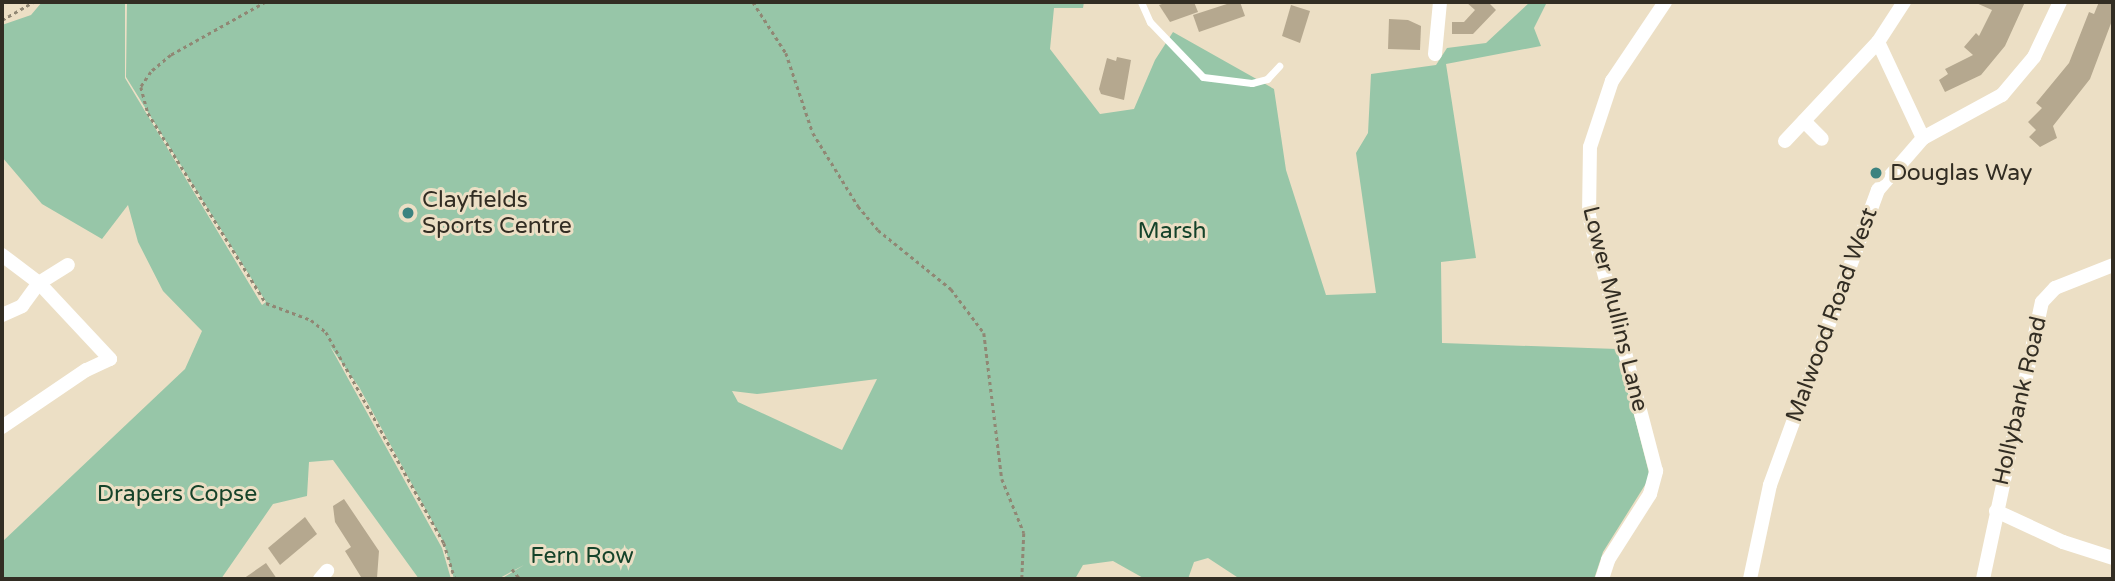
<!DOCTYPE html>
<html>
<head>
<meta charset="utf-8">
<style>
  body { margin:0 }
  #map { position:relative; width:2115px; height:581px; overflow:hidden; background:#ecdfc5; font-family:"Varela Round",sans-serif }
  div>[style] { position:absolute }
  .green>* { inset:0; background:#97c6a8 }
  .building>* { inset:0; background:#b5a88f }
  .path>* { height:2.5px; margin-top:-1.25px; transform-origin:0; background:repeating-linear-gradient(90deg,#908774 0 3.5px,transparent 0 7px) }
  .service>* { height:7px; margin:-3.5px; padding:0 3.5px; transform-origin:3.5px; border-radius:3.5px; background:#fff }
  .minor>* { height:14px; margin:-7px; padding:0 7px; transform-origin:7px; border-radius:7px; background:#fff }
  .dots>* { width:19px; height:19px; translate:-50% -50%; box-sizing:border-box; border:4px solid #ecdfc5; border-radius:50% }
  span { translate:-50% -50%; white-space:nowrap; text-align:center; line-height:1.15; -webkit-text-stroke:6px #ecdfc5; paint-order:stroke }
  .poi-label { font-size:23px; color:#322d23 }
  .left { translate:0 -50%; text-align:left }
  .park-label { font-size:23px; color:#15432a }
  .street-label { font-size:23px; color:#322d23 }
  .frame { position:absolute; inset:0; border:4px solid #322d23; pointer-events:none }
</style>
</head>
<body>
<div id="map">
  <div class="green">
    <i style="clip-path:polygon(evenodd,42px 2px,125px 2px,125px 78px,262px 305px,266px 302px,126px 77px,127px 2px,1084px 2px,1083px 8px,1054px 8px,1050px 49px,1100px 114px,1134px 109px,1155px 60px,1173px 32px,1274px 89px,1286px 170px,1326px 295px,1376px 293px,1356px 153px,1368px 133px,1371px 74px,1436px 65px,1447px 48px,1486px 43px,1530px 2px,1547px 2px,1534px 28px,1541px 46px,1446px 64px,1476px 258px,1441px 262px,1442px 343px,1617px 349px,1650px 477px,1603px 552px,1594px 579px,1240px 579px,1208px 558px,1194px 562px,1188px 579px,1145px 579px,1113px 561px,1083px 565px,1075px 579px,501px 579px,524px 565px,498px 579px,454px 579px,444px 543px,359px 387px,330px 346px,442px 548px,451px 579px,419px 579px,333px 460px,309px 462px,307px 496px,273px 504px,221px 579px,2px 579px,2px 542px,185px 369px,202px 331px,163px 291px,138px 242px,128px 205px,102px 239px,42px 204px,2px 157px,2px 25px,31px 15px,42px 2px,877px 379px,842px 450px,738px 402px,732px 391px,757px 394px,877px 379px)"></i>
  </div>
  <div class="building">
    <i style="clip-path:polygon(1168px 2px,1194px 2px,1198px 12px,1170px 22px,1159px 5px)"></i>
    <i style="clip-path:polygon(1233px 2px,1240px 2px,1245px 16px,1199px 32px,1193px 15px)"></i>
    <i style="clip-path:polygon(1466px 2px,1488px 2px,1496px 10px,1473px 34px,1452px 34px,1452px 22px,1464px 22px,1475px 10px)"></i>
    <i style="clip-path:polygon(1974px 2px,2025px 2px,2005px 46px,1981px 75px,1945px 92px,1939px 80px,1948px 74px,1945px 69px,1973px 55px,1964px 47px,1976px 33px,1979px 36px,1992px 10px)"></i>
    <i style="clip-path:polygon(2099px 2px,2113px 2px,2113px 18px,2090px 79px,2053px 126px,2057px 138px,2040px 147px,2029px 137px,2036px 130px,2028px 122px,2042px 108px,2036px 103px,2069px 63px,2089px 12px,2094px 14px)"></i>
    <i style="clip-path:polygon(1291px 5px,1310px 11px,1300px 43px,1282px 36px)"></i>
    <i style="clip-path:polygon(1389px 19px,1408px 20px,1421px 26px,1420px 50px,1388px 49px)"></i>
    <i style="clip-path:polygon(1117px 57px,1131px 60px,1124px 100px,1101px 94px,1099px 89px,1107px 58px,1116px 61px)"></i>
    <i style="clip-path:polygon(344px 499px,379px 551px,377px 578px,361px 577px,345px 551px,351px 547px,335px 522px,333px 506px)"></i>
    <i style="clip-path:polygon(305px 517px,317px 534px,280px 565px,268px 548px)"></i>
    <i style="clip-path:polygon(266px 563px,277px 579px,243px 579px)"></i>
  </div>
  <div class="path">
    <i style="left:266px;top:2px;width:109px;rotate:150.8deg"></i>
    <i style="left:171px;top:55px;width:26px;rotate:140deg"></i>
    <i style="left:151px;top:72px;width:18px;rotate:124deg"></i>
    <i style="left:141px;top:87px;width:27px;rotate:75deg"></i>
    <i style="left:148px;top:113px;width:224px;rotate:58.2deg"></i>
    <i style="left:266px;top:303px;width:48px;rotate:20.7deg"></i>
    <i style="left:311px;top:320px;width:19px;rotate:39deg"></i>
    <i style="left:326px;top:332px;width:242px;rotate:60.8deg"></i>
    <i style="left:444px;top:543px;width:38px;rotate:73deg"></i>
    <i style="left:753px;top:2px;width:61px;rotate:57.1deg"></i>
    <i style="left:786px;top:53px;width:84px;rotate:71.4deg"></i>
    <i style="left:813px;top:133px;width:86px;rotate:58.3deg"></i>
    <i style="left:858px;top:206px;width:31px;rotate:50deg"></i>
    <i style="left:878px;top:230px;width:94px;rotate:38.9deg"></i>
    <i style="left:951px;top:289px;width:55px;rotate:53.1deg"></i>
    <i style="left:984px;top:333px;width:147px;rotate:83deg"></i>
    <i style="left:1002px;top:479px;width:58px;rotate:67.8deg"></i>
    <i style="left:1024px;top:533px;width:46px;rotate:92.5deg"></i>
    <i style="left:2px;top:20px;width:36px;rotate:-30deg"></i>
    <i style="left:512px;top:569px;width:13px;rotate:51deg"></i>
  </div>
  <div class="service">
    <i style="left:1141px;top:2px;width:22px;rotate:66deg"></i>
    <i style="left:1150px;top:22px;width:76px;rotate:46.1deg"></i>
    <i style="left:1203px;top:77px;width:49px;rotate:7deg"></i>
    <i style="left:1252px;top:83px;width:16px;rotate:-15deg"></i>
    <i style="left:1267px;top:79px;width:18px;rotate:-47deg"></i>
  </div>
  <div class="minor">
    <i style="left:1904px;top:2px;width:48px;rotate:123deg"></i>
    <i style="left:1878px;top:42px;width:106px;rotate:64.9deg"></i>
    <i style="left:1435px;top:54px;width:52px;rotate:-84.5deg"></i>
    <i style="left:1804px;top:121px;width:25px;rotate:45deg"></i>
    <i style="left:1785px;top:141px;width:136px;rotate:-46.8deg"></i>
    <i style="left:2px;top:255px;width:46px;rotate:37.1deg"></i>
    <i style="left:39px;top:283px;width:104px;rotate:46.9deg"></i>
    <i style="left:110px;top:359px;width:26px;rotate:155deg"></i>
    <i style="left:86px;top:370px;width:102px;rotate:145.8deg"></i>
    <i style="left:2px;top:315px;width:22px;rotate:-24deg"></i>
    <i style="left:22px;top:306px;width:29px;rotate:-54deg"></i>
    <i style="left:39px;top:283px;width:34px;rotate:-32deg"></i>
    <i style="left:1996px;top:511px;width:74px;rotate:24.8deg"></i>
    <i style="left:2063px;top:542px;width:52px;rotate:17.7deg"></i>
    <i style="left:320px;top:579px;width:11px;rotate:-49deg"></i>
    <i style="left:1602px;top:579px;width:20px;rotate:-72deg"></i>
    <i style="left:1608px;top:560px;width:78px;rotate:-57.5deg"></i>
    <i style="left:1650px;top:494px;width:24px;rotate:-75deg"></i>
    <i style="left:1656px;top:471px;width:264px;rotate:-104.7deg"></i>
    <i style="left:1589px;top:216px;width:69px;rotate:-89.2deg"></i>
    <i style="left:1590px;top:147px;width:70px;rotate:-71.6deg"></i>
    <i style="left:1612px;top:81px;width:95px;rotate:-56.1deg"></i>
    <i style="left:1750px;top:579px;width:96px;rotate:-78deg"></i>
    <i style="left:1770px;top:485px;width:314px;rotate:-69.9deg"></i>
    <i style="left:1878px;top:190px;width:69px;rotate:-49.1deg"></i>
    <i style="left:1923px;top:138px;width:90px;rotate:-28.6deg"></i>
    <i style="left:2002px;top:95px;width:50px;rotate:-49.9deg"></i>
    <i style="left:2034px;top:57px;width:61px;rotate:-64.7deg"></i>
    <i style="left:1983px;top:579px;width:283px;rotate:-78deg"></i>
    <i style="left:2042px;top:302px;width:19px;rotate:-47deg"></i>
    <i style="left:2055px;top:288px;width:62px;rotate:-21.6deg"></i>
  </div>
  <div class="dots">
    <i style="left:1876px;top:173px;background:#3c8380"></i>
    <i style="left:408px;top:213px;background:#3c8380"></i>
  </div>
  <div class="poi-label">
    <span class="left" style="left:1890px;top:173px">Douglas Way</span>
    <span class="left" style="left:422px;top:213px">Clayfields<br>Sports Centre</span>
  </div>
  <div class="park-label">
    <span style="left:1172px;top:231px">Marsh</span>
    <span style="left:177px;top:494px">Drapers Copse</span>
    <span style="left:582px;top:556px">Fern Row</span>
  </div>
  <div class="street-label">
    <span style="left:1615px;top:309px;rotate:76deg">Lower Mullins Lane</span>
    <span style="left:1832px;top:315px;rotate:-70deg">Malwood Road West</span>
    <span style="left:2020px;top:401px;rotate:-77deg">Hollybank Road</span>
  </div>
  <div class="frame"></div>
</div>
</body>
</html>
